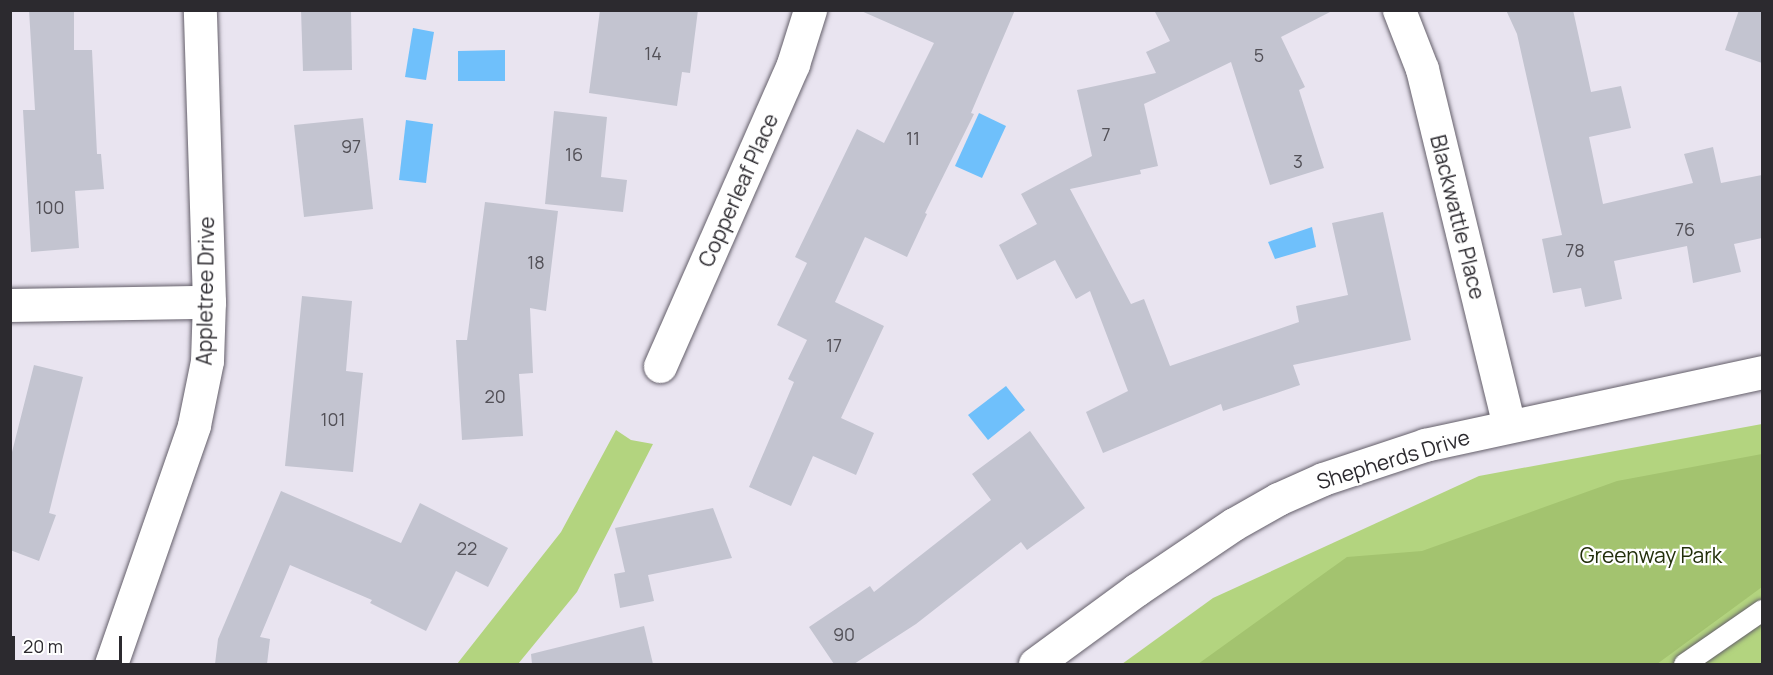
<!DOCTYPE html>
<html>
<head>
<meta charset="utf-8">
<style>
  body { margin:0 }
  #map { position:relative; width:1773px; height:675px; overflow:hidden; background:#e9e4f0; font-family:Manrope,sans-serif }
  div>[style] { position:absolute }
  .green>* { inset:0; background:#b3d47f }
  .forest>* { inset:0; background:#a3c36f }
  .water>* { inset:0; background:#6fc0fb }
  .building>* { inset:0; background:#c3c4d0 }
  .roads { filter:drop-shadow(0 0 2px #645f6a) drop-shadow(0 0 2px #645f6a) }
  .service>* { height:21px; margin:-10.5px; padding:0 10.5px; transform-origin:10.5px; border-radius:10.5px; background:#fff }
  .minor>* { height:33px; margin:-16.5px; padding:0 16.5px; transform-origin:16.5px; border-radius:16.5px; background:#fff }
  .secondary>* { height:33px; margin:-16.5px; padding:0 16.5px; transform-origin:16.5px; border-radius:16.5px; background:#fff }
  span { translate:-50% -50%; white-space:nowrap; text-align:center; line-height:1.15; -webkit-text-stroke:4.5px #fff; paint-order:stroke }
  .number-label { font-size:18px; color:#525057 }
  .number-label span { -webkit-text-stroke-width:0 }
  .street-label { font-size:21px; color:#2c2a2f }
  .park-label { font-size:21px; color:#222f0b }
  .frame { position:absolute; inset:0; border:12px solid #2c2a2f; pointer-events:none }
  .scale { position:absolute; left:12px; top:636px; width:110px; height:27px; box-sizing:border-box; border:3px solid #2c2a2f; border-top:0; padding-left:8px; font-size:18px; line-height:21px; white-space:nowrap; color:#2c2a2f; -webkit-text-stroke:4px #fff; paint-order:stroke }
</style>
</head>
<body>
<div id="map">
  <div class="green">
    <i style="clip-path:polygon(1762px 424px,1762px 664px,1122px 664px,1213px 598px,1479px 476px)"></i>
    <i style="clip-path:polygon(616px 430px,631px 440px,653px 444px,577px 592px,518px 664px,457px 664px,561px 532px)"></i>
  </div>
  <div class="forest">
    <i style="clip-path:polygon(1762px 454px,1762px 587px,1657px 664px,1198px 664px,1347px 557px,1422px 551px,1617px 481px)"></i>
  </div>
  <div class="water">
    <i style="clip-path:polygon(413px 28px,434px 32px,426px 80px,405px 77px)"></i>
    <i style="clip-path:polygon(505px 50px,505px 81px,458px 81px,458px 51px)"></i>
    <i style="clip-path:polygon(979px 113px,1006px 126px,982px 178px,955px 166px)"></i>
    <i style="clip-path:polygon(406px 120px,433px 124px,426px 183px,399px 180px)"></i>
    <i style="clip-path:polygon(1312px 227px,1316px 247px,1275px 259px,1268px 242px)"></i>
    <i style="clip-path:polygon(1006px 386px,1025px 410px,988px 440px,968px 415px)"></i>
  </div>
  <div class="building">
    <i style="clip-path:polygon(29px 10px,74px 10px,74px 50px,92px 50px,97px 154px,101px 154px,104px 189px,75px 191px,79px 248px,31px 252px,23px 110px,35px 110px)"></i>
    <i style="clip-path:polygon(301px 10px,351px 10px,352px 70px,303px 71px)"></i>
    <i style="clip-path:polygon(600px 10px,698px 10px,690px 73px,682px 72px,677px 106px,589px 93px)"></i>
    <i style="clip-path:polygon(859px 10px,1015px 10px,971px 113px,974px 114px,925px 213px,927px 214px,907px 257px,865px 237px,835px 302px,884px 326px,841px 418px,874px 433px,856px 475px,813px 456px,791px 506px,749px 487px,794px 382px,788px 379px,807px 340px,777px 325px,807px 263px,795px 257px,857px 129px,884px 143px,934px 43px)"></i>
    <i style="clip-path:polygon(1154px 10px,1334px 10px,1281px 37px,1305px 87px,1299px 90px,1324px 168px,1270px 185px,1231px 62px,1144px 104px,1158px 166px,1140px 170px,1141px 174px,1070px 189px,1131px 304px,1144px 299px,1170px 366px,1299px 322px,1296px 306px,1348px 295px,1332px 223px,1383px 212px,1411px 340px,1293px 365px,1300px 385px,1223px 411px,1221px 404px,1103px 453px,1086px 412px,1128px 391px,1090px 291px,1076px 299px,1055px 260px,1017px 280px,999px 245px,1037px 224px,1021px 194px,1092px 156px,1077px 90px,1156px 73px,1146px 52px,1170px 41px)"></i>
    <i style="clip-path:polygon(1506px 10px,1573px 10px,1591px 92px,1621px 86px,1631px 128px,1589px 137px,1603px 204px,1693px 183px,1684px 154px,1713px 147px,1721px 183px,1762px 175px,1762px 238px,1734px 244px,1741px 272px,1693px 283px,1687px 246px,1614px 261px,1622px 299px,1585px 307px,1581px 288px,1553px 293px,1542px 239px,1562px 235px,1517px 34px)"></i>
    <i style="clip-path:polygon(1739px 10px,1762px 10px,1762px 63px,1725px 50px)"></i>
    <i style="clip-path:polygon(554px 111px,607px 117px,601px 177px,627px 180px,623px 212px,545px 204px)"></i>
    <i style="clip-path:polygon(363px 118px,373px 209px,304px 217px,294px 125px)"></i>
    <i style="clip-path:polygon(485px 202px,558px 211px,546px 311px,530px 308px,533px 373px,519px 374px,523px 436px,462px 440px,456px 340px,467px 340px)"></i>
    <i style="clip-path:polygon(302px 296px,352px 301px,346px 371px,363px 373px,353px 472px,285px 466px)"></i>
    <i style="clip-path:polygon(34px 365px,83px 377px,49px 513px,56px 515px,39px 561px,10px 550px,10px 460px)"></i>
    <i style="clip-path:polygon(1030px 431px,1085px 508px,1027px 550px,1021px 542px,916px 624px,854px 664px,834px 664px,809px 627px,870px 586px,874px 592px,991px 500px,972px 474px)"></i>
    <i style="clip-path:polygon(281px 491px,401px 543px,420px 503px,508px 548px,488px 587px,456px 571px,426px 631px,370px 603px,372px 600px,290px 565px,260px 637px,270px 639px,267px 664px,215px 664px,218px 639px)"></i>
    <i style="clip-path:polygon(713px 508px,732px 558px,648px 575px,654px 601px,620px 608px,614px 574px,625px 572px,615px 528px)"></i>
    <i style="clip-path:polygon(644px 626px,653px 664px,532px 664px,531px 654px)"></i>
  </div>
  <div class="roads">
    <div class="service">
      <i style="left:1684px;top:664px;width:95px;rotate:-34.7deg"></i>
    </div>
    <div class="minor">
      <i style="left:1399px;top:10px;width:63px;rotate:68.7deg"></i>
      <i style="left:1422px;top:69px;width:366px;rotate:76.3deg"></i>
      <i style="left:10px;top:305px;width:199px;rotate:-0.9deg"></i>
      <i style="left:660px;top:366px;width:330px;rotate:-66.2deg"></i>
      <i style="left:793px;top:64px;width:57px;rotate:-72.5deg"></i>
      <i style="left:111px;top:664px;width:253px;rotate:-70.8deg"></i>
      <i style="left:194px;top:425px;width:65px;rotate:-78.5deg"></i>
      <i style="left:207px;top:361px;width:59px;rotate:-88.1deg"></i>
      <i style="left:209px;top:302px;width:292px;rotate:-91.8deg"></i>
    </div>
    <div class="secondary">
      <i style="left:1035px;top:664px;width:125px;rotate:-36.2deg"></i>
      <i style="left:1136px;top:590px;width:118px;rotate:-34deg"></i>
      <i style="left:1234px;top:524px;width:51px;rotate:-29.6deg"></i>
      <i style="left:1278px;top:499px;width:49px;rotate:-24deg"></i>
      <i style="left:1323px;top:479px;width:108px;rotate:-18.4deg"></i>
      <i style="left:1425px;top:445px;width:345px;rotate:-12.2deg"></i>
    </div>
  </div>
  <div class="number-label">
    <span style="left:653px;top:53px">14</span>
    <span style="left:1259px;top:55px">5</span>
    <span style="left:1106px;top:134px">7</span>
    <span style="left:913px;top:138px">11</span>
    <span style="left:351px;top:146px">97</span>
    <span style="left:574px;top:154px">16</span>
    <span style="left:1298px;top:161px">3</span>
    <span style="left:50px;top:207px">100</span>
    <span style="left:1685px;top:229px">76</span>
    <span style="left:1575px;top:250px">78</span>
    <span style="left:536px;top:262px">18</span>
    <span style="left:834px;top:345px">17</span>
    <span style="left:495px;top:396px">20</span>
    <span style="left:333px;top:419px">101</span>
    <span style="left:467px;top:548px">22</span>
    <span style="left:844px;top:634px">90</span>
  </div>
  <div class="street-label">
    <span style="left:738px;top:190px;rotate:-66deg">Copperleaf Place</span>
    <span style="left:1458px;top:217px;rotate:76deg">Blackwattle Place</span>
    <span style="left:205px;top:291px;rotate:-89deg">Appletree Drive</span>
    <span style="left:1393px;top:459px;rotate:-17deg">Shepherds Drive</span>
  </div>
  <div class="park-label">
    <span style="left:1651px;top:555px">Greenway Park</span>
  </div>
  <div class="frame"></div>
  <div class="scale">20 m</div>
</div>
</body>
</html>
